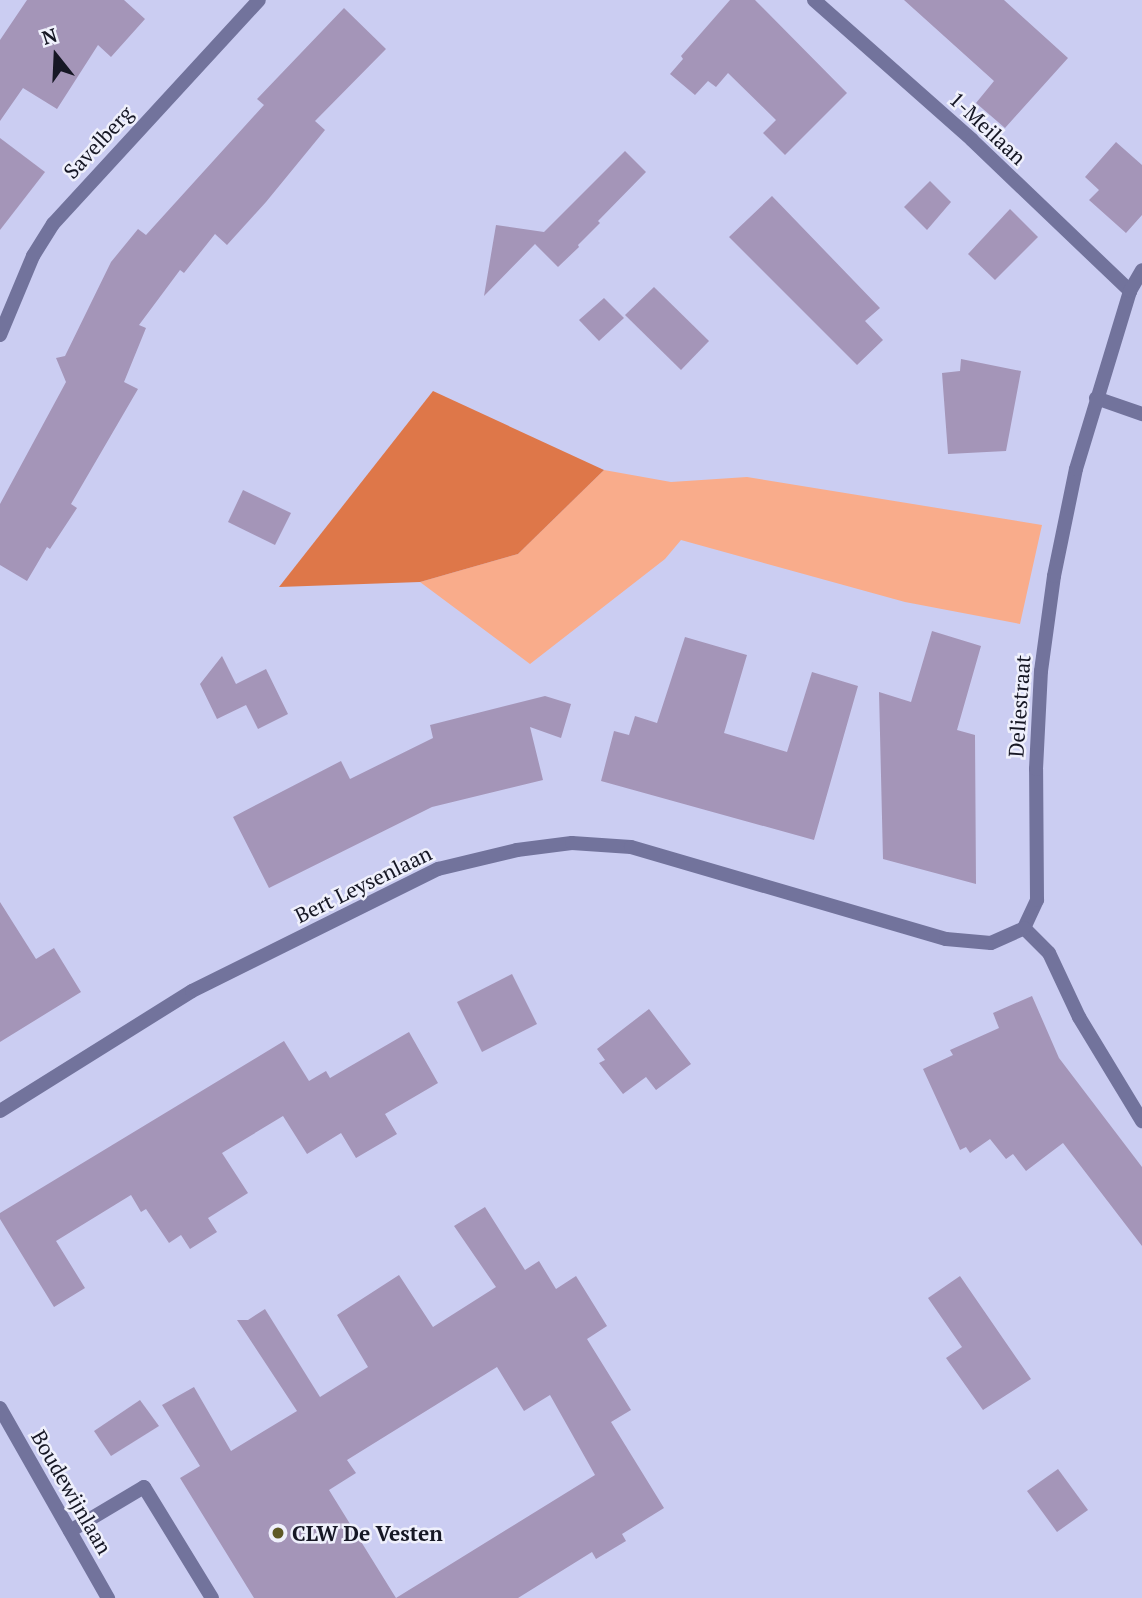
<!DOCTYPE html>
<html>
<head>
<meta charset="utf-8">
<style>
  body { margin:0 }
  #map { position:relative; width:1142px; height:1598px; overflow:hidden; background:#cbcdf2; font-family:"PT Serif",serif }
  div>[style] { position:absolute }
  .green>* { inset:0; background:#f9ac8b }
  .forest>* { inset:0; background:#de7749 }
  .building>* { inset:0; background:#a495b8 }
  .lane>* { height:14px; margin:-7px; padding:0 7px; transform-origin:7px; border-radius:7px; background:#72739c }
  .street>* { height:14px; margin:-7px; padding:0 7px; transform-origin:7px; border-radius:7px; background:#72739c }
  .dots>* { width:19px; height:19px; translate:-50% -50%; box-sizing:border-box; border:4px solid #eff0fc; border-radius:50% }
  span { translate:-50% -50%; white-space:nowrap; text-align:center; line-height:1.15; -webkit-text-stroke:5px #eff0fc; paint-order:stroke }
  .street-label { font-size:21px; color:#161724 }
  .poi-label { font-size:21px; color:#161724; font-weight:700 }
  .left { translate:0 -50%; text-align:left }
  .north { position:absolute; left:21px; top:21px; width:70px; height:70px; -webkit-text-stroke:5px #eff0fc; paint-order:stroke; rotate:342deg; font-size:19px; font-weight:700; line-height:28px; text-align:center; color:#161724 }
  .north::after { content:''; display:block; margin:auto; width:24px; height:32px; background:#161724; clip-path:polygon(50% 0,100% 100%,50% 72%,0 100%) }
</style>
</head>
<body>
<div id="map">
  <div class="green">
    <i style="clip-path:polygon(604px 470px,671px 482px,747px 477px,1042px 525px,1020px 624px,905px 602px,681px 540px,665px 559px,530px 664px,420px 582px,518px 554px)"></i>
  </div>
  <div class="forest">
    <i style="clip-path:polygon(433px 391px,604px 470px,518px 554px,420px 582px,279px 587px)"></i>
  </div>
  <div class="building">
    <i style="clip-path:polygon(27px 0,124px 0,145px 19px,111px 57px,98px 45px,57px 109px,23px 88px,0 121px,0 40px)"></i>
    <i style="clip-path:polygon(730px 0,755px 0,847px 93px,785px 155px,763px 133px,776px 120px,728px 73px,716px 87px,708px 81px,695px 95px,670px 74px,683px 59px,681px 56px)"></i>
    <i style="clip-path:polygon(904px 0,1004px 0,1068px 58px,1005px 128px,976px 103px,994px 81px)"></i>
    <i style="clip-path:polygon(344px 8px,386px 49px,315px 121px,325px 130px,266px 202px,227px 245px,215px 234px,184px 273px,180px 270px,139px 325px,146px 328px,124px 382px,138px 389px,71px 504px,77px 508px,50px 549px,47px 547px,27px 581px,0 565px,0 504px,66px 382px,56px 358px,65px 356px,111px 262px,138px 229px,146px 235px,264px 105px,257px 99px)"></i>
    <i style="clip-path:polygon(0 138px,45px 172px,0 230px)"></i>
    <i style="clip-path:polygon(1116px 142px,1142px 165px,1142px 215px,1126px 233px,1089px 200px,1099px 190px,1085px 177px)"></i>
    <i style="clip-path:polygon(625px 151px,646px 172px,598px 221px,600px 223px,578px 245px,579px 247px,558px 267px,535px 244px,484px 296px,496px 225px,544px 232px)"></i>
    <i style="clip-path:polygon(930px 181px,951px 202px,927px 230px,904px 207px)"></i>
    <i style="clip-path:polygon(772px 196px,880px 308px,865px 321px,883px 340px,857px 365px,729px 237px)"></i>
    <i style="clip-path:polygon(1010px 209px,1038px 237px,995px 280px,968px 254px)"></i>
    <i style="clip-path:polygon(654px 287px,709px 341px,681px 370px,625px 315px)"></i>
    <i style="clip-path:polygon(604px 298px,624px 318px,599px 341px,579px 320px)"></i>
    <i style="clip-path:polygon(961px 359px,1021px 371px,1006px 451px,948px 454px,942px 373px,960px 371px)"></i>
    <i style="clip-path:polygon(243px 490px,291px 513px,275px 545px,228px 522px)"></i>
    <i style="clip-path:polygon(932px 631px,981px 646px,957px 730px,975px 735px,976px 884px,883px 859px,879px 692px,911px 702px)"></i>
    <i style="clip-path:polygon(685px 637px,747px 655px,724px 733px,787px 752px,812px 672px,858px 686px,814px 840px,601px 781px,614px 731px,629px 735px,635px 716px,657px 723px)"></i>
    <i style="clip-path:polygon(222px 656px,236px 684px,266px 669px,288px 714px,258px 729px,246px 705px,217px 719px,200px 684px)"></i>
    <i style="clip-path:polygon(545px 696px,571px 704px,561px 738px,530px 727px,543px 780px,432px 807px,269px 888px,233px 817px,341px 761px,350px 779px,433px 738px,430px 725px)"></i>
    <i style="clip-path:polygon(0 902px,36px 959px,54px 948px,81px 992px,0 1042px)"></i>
    <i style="clip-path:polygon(512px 974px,537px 1024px,482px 1052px,457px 1002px)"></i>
    <i style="clip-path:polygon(1032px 996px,1059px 1058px,1142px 1167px,1142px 1246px,1063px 1143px,1026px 1171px,1013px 1154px,1006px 1159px,990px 1139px,970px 1153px,966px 1147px,960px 1150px,923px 1069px,953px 1055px,950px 1050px,999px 1028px,993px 1013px)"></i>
    <i style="clip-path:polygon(649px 1009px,691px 1064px,656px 1090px,646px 1077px,623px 1094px,599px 1063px,605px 1060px,597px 1049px)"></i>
    <i style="clip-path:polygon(409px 1032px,438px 1083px,385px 1114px,397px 1134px,356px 1158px,341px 1133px,307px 1154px,283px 1116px,222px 1153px,248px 1193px,208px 1218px,217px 1232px,190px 1249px,181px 1235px,169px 1243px,146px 1209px,141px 1212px,131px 1195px,56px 1241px,85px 1288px,54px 1307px,0 1219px,0 1213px,284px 1041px,309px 1081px,326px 1071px,330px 1078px)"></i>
    <i style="clip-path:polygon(485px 1207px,525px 1270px,539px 1261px,556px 1289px,576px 1276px,607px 1326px,587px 1339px,631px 1410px,611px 1422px,664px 1508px,622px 1534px,626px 1541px,596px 1559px,592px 1552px,518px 1598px,396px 1598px,595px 1475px,550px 1395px,524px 1411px,497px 1367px,347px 1460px,356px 1473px,329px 1490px,396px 1598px,254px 1598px,180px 1478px,200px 1466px,162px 1405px,194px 1387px,231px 1451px,297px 1411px,237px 1320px,248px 1320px,265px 1309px,320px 1397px,368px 1367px,337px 1315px,399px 1275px,433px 1327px,496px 1287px,454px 1226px)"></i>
    <i style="clip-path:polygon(960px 1276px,1031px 1379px,983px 1410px,946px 1358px,962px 1347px,928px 1298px)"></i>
    <i style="clip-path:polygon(140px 1400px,159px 1426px,111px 1456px,94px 1431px)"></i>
    <i style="clip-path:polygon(1058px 1469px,1088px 1510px,1057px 1532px,1027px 1491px)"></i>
  </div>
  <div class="lane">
    <i style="left:70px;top:1531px;width:86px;rotate:-30.7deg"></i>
    <i style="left:144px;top:1487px;width:130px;rotate:58.5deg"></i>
  </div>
  <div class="street">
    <i style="left:814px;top:0;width:211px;rotate:41.5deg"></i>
    <i style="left:972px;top:140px;width:219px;rotate:43.7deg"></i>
    <i style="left:0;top:335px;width:86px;rotate:-67.3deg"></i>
    <i style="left:33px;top:256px;width:38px;rotate:-58deg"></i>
    <i style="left:53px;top:224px;width:304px;rotate:-47.4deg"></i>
    <i style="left:1096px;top:398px;width:49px;rotate:19.2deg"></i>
    <i style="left:1024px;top:928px;width:31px;rotate:-65deg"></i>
    <i style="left:1037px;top:900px;width:131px;rotate:-90.4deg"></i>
    <i style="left:1036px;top:769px;width:98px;rotate:-87.1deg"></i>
    <i style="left:1041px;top:671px;width:96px;rotate:-82.2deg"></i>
    <i style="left:1054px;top:576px;width:109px;rotate:-78.4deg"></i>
    <i style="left:1076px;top:469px;width:186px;rotate:-73.1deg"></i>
    <i style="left:1130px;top:291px;width:24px;rotate:-60deg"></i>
    <i style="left:1024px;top:928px;width:35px;rotate:45deg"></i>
    <i style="left:1049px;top:953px;width:71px;rotate:64.9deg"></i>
    <i style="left:1079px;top:1017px;width:122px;rotate:58.8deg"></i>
    <i style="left:0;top:1111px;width:226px;rotate:-32deg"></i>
    <i style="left:192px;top:991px;width:275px;rotate:-26.4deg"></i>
    <i style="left:438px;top:869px;width:81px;rotate:-13.5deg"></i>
    <i style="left:517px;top:850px;width:55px;rotate:-7.3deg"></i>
    <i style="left:572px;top:843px;width:59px;rotate:3.9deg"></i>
    <i style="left:631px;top:847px;width:328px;rotate:16.3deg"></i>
    <i style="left:946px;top:939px;width:45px;rotate:5.1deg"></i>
    <i style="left:991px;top:943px;width:36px;rotate:-24deg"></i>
    <i style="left:0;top:1408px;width:219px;rotate:60.4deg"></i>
  </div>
  <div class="dots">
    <i style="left:278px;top:1533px;background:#5e5926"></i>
  </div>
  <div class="street-label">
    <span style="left:988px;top:128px;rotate:43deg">1-Meilaan</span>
    <span style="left:98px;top:142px;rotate:-47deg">Savelberg</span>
    <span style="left:1019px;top:706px;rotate:-86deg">Deliestraat</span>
    <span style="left:363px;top:884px;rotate:-26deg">Bert Leysenlaan</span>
    <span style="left:72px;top:1492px;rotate:60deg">Boudewijnlaan</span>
  </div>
  <div class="poi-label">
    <span class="left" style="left:292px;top:1533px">CLW De Vesten</span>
  </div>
  <div class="north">N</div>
</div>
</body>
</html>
